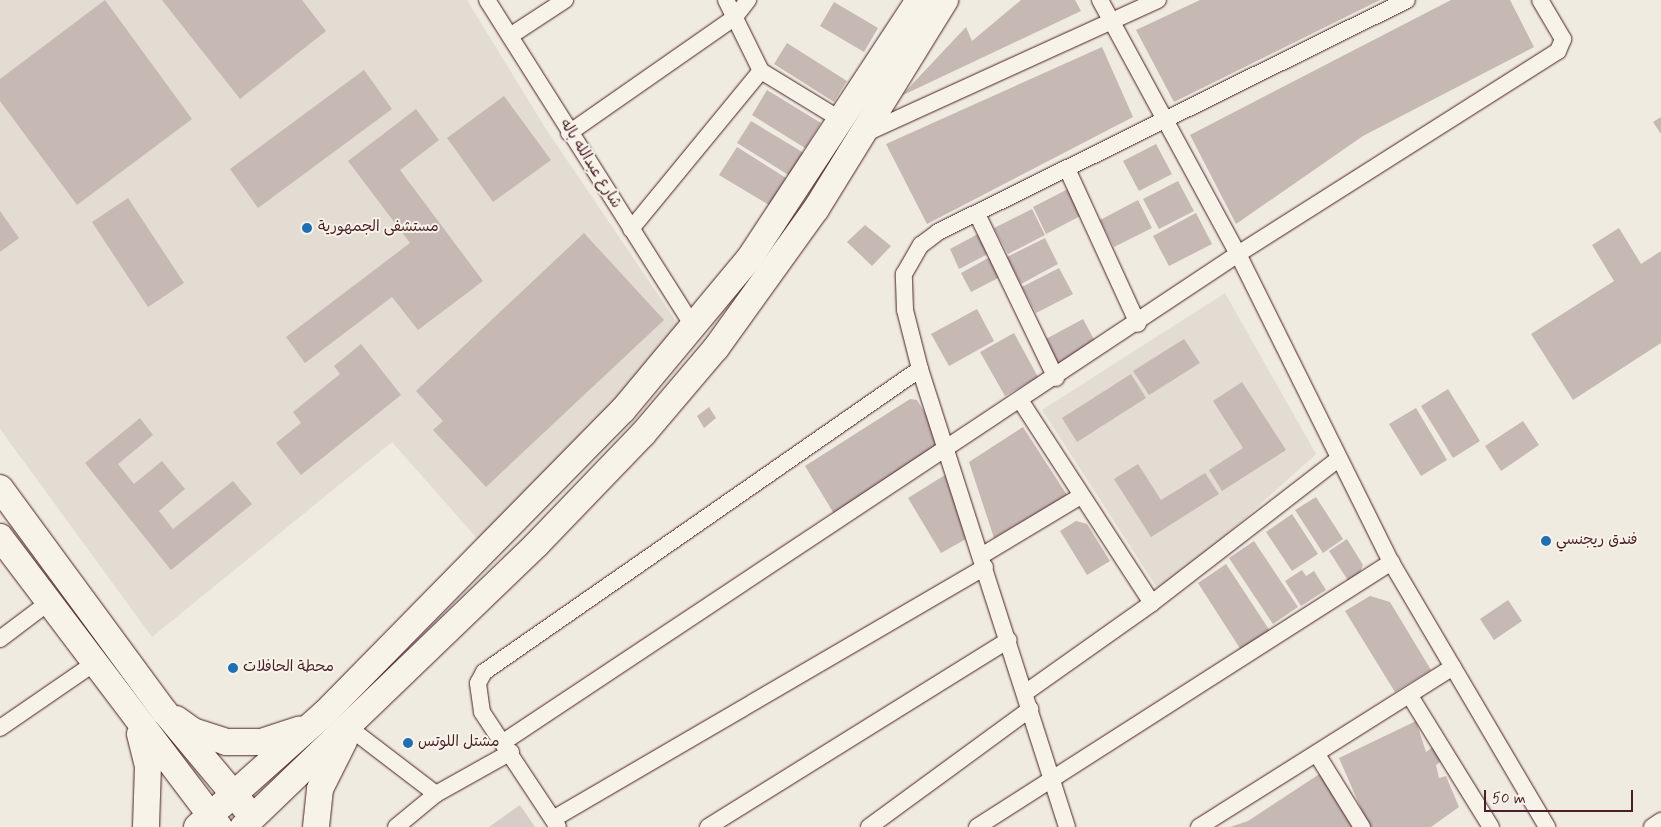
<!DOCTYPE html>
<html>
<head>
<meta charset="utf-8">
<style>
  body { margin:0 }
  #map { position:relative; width:1661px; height:827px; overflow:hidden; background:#f0ebe0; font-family:Mynerve,"Playpen Sans Arabic",sans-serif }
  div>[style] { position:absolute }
  .built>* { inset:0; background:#e3dcd2 }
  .green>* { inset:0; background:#d8cdc6 }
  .building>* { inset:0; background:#c6b8b3 }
  .roads { filter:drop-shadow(0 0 1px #4a1f2b) drop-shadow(0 0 1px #4a1f2b) }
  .street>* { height:16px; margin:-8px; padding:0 8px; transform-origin:8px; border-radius:8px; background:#f7f3e8 }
  .primary>* { height:26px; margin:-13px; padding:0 13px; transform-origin:13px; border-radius:13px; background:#f7f3e8 }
  .dots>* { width:14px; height:14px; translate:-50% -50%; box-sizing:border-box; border:2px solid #f7f3e8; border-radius:50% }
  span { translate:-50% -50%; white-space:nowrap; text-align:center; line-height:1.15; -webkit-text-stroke:4px #f7f3e8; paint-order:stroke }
  .street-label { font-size:15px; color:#4a1f2b }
  .poi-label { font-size:15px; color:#4a1f2b }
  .left { translate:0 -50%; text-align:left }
  .scale { position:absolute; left:1484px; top:790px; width:149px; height:22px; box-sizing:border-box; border:2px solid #4a1f2b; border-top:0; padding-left:6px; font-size:15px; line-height:18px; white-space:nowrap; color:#4a1f2b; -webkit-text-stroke:4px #f7f3e8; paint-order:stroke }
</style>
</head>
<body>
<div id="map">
  <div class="built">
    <i style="clip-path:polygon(0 0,467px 0,546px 129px,680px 327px,620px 399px,481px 543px,392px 442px,152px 637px,0 429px)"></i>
    <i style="clip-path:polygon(1225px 293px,1316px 454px,1161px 594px,1042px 410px)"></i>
  </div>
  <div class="green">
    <i style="clip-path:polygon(520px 805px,535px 827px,489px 827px)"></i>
  </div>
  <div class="building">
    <i style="clip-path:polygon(105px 0,192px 119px,77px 205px,0 101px,0 79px)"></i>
    <i style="clip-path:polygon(162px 0,302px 0,326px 31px,240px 99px)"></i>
    <i style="clip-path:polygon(1021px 0,1075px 0,1081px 11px,901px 96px,966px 27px,972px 41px)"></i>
    <i style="clip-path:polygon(1200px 0,1380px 0,1174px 102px,1136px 30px)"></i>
    <i style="clip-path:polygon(1451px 0,1510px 0,1534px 47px,1363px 136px,1236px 224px,1190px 135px)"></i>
    <i style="clip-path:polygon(834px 2px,878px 28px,864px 52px,820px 26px)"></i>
    <i style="clip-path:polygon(787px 43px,847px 81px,834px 102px,774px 64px)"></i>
    <i style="clip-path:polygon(1102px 47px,1133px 117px,927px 224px,886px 144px)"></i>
    <i style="clip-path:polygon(364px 70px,392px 109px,258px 208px,230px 169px)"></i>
    <i style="clip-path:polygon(767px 90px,821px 123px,805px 148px,752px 115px)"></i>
    <i style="clip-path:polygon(504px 96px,551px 160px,493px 202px,447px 138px)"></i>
    <i style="clip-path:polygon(416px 109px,439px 140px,400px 170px,483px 281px,418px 330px,392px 297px,305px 363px,286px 337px,410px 243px,348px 161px)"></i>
    <i style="clip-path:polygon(1661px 117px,1661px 134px,1653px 122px)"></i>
    <i style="clip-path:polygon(751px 121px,804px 153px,790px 176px,737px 143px)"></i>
    <i style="clip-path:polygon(1156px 144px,1172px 174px,1139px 191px,1123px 161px)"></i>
    <i style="clip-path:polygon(737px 147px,786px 178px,769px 205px,719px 175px)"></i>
    <i style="clip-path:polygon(1178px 181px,1194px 211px,1159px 229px,1143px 199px)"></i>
    <i style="clip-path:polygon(1070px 188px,1084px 214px,1046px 234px,1033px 207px)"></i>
    <i style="clip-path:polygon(128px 198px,184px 283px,148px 307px,92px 222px)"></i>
    <i style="clip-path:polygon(1138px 200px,1152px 228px,1114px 247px,1100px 220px)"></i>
    <i style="clip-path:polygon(1032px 209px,1045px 235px,1008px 254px,994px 228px)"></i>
    <i style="clip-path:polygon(0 211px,19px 238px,0 252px)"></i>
    <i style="clip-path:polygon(1196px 213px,1212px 244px,1169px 266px,1153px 236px)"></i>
    <i style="clip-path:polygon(865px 225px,891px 246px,872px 266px,847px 242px)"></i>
    <i style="clip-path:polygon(1619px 228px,1641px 264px,1661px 251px,1661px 343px,1573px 400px,1531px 334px,1614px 281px,1592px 245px)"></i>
    <i style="clip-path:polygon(584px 233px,664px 320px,486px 487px,433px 430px,443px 421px,416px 391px)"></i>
    <i style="clip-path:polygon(978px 234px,988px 254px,959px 269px,950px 249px)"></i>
    <i style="clip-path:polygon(1045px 238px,1058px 264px,1021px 284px,1007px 257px)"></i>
    <i style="clip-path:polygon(990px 257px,1000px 277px,971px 292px,961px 273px)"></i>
    <i style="clip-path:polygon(1059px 268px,1073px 294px,1036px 313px,1022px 287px)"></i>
    <i style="clip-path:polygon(977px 309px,994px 341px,949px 366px,931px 334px)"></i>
    <i style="clip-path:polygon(1083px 319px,1097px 345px,1059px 365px,1046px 339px)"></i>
    <i style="clip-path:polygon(1014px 333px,1038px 377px,1005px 396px,980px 352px)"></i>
    <i style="clip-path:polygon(1184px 339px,1200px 363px,1149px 395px,1133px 371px)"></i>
    <i style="clip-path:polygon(361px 344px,401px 395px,301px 475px,276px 443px,301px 423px,293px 412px,340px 374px,334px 366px)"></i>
    <i style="clip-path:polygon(1131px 374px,1146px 398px,1077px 442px,1062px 418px)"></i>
    <i style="clip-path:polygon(1242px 382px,1286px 450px,1222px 491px,1209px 470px,1243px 448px,1213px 401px)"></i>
    <i style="clip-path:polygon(1448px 389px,1480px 441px,1453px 458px,1421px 406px)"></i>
    <i style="clip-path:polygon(910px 399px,917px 400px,930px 421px,932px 433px,942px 450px,836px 517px,805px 466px)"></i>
    <i style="clip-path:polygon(709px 407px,716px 418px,704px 428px,697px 416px)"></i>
    <i style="clip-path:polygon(1416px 408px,1447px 460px,1421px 476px,1389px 424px)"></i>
    <i style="clip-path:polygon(140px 418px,153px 435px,118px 464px,134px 484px,162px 461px,185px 489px,159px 511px,173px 529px,233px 481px,252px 504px,171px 570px,85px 463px)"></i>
    <i style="clip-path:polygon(1523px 421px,1539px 445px,1501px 471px,1485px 446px)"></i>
    <i style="clip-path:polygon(1023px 427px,1067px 495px,994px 538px,969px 462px)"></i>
    <i style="clip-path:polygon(1138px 464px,1161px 500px,1205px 473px,1219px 494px,1151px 537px,1114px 479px)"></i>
    <i style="clip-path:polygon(945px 475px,966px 539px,941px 553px,908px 498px)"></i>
    <i style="clip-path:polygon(1316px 497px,1343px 539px,1323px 553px,1295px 510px)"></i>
    <i style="clip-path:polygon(1292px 514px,1318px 554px,1292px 571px,1266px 532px)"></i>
    <i style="clip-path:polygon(1076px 521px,1087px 524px,1110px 561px,1087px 575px,1060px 531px)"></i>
    <i style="clip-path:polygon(1347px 539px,1363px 565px,1359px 575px,1349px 582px,1329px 551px)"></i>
    <i style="clip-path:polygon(1254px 541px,1298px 607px,1273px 624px,1229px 558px)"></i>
    <i style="clip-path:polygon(1226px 564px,1270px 631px,1241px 650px,1198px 583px)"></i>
    <i style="clip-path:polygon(1302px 570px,1306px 576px,1314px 571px,1326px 590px,1301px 606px,1285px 581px)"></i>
    <i style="clip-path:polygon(1370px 596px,1390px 602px,1431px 670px,1395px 692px,1345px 611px)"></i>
    <i style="clip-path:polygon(1508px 600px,1522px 621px,1494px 640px,1480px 619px)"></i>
    <i style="clip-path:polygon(1416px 721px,1426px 752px,1437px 744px,1445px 758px,1436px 765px,1439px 778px,1446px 776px,1459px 807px,1431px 827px,1369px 827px,1339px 758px)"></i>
    <i style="clip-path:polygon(1321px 773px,1353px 827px,1230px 827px,1248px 821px)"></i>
  </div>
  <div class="roads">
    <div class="street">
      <i style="left:487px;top:0;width:388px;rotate:57.7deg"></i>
      <i style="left:1100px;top:0;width:289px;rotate:61.5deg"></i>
      <i style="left:1238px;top:254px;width:344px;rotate:63.6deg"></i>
      <i style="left:1391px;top:562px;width:308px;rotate:59.5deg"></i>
      <i style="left:510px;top:36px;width:66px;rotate:-33.2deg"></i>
      <i style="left:761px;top:71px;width:96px;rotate:31.4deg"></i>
      <i style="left:569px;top:133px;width:201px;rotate:-34.9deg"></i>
      <i style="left:734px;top:18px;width:23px;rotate:-52deg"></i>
      <i style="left:864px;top:134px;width:323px;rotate:-24.5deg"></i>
      <i style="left:1068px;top:171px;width:168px;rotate:65.4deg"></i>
      <i style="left:977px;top:214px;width:182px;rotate:64.3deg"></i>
      <i style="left:631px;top:229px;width:205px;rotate:-50.6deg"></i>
      <i style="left:761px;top:71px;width:79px;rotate:-116.2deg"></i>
      <i style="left:1020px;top:400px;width:242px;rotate:57deg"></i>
      <i style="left:981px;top:556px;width:117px;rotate:-31deg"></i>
      <i style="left:0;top:639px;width:60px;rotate:-36.9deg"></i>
      <i style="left:1025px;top:693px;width:156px;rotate:-35.3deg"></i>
      <i style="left:1152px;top:603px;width:234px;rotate:-37.7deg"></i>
      <i style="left:1410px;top:696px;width:154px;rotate:58.3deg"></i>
      <i style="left:0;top:728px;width:113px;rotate:-34.5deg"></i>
      <i style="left:351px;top:729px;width:107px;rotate:37.4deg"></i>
      <i style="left:505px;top:741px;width:880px;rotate:-33.6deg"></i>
      <i style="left:1238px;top:254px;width:379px;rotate:-32.4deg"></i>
      <i style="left:1558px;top:51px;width:13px;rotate:-67deg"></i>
      <i style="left:1563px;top:39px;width:45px;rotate:-120.5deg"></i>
      <i style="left:1318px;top:756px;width:84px;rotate:58.2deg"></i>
      <i style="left:553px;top:819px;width:500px;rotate:-30.26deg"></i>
      <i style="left:396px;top:827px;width:52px;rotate:-39.5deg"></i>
      <i style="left:436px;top:794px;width:86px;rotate:-29.2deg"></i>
      <i style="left:558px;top:827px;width:138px;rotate:-123.5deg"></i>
      <i style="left:482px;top:712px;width:29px;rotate:-98deg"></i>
      <i style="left:478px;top:683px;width:13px;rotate:-61deg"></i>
      <i style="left:484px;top:672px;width:531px;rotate:-34.8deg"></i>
      <i style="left:708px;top:827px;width:354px;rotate:-31.9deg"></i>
      <i style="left:869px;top:827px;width:200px;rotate:-36.2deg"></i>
      <i style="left:977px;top:827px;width:492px;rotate:-32.6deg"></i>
      <i style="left:1067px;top:827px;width:481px;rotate:-107.8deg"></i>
      <i style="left:920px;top:369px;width:61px;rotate:-104.3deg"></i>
      <i style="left:905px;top:310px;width:36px;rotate:-92deg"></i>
      <i style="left:904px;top:274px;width:34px;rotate:-60deg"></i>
      <i style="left:921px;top:245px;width:21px;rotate:-37deg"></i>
      <i style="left:938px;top:232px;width:523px;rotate:-26.32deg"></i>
      <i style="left:1199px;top:827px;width:300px;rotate:-32.2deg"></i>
      <i style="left:1652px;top:827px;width:11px;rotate:-34deg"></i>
    </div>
    <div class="primary">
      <i style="left:0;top:488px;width:277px;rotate:53.7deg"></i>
      <i style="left:164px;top:711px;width:126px;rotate:50.1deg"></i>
      <i style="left:0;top:537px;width:363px;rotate:52.9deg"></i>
      <i style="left:176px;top:719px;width:21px;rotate:35deg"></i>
      <i style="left:193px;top:731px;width:35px;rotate:18deg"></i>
      <i style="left:226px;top:742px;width:35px"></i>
      <i style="left:261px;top:742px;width:40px;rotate:-18deg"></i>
      <i style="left:140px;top:734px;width:33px;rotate:76deg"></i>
      <i style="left:148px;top:766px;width:61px;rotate:91.9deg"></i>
      <i style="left:197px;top:827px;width:171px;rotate:-41.7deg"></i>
      <i style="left:325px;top:713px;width:425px;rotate:-45.5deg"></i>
      <i style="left:623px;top:410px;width:197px;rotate:-50.2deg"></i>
      <i style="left:749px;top:259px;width:310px;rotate:-56.7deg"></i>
      <i style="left:243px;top:827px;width:408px;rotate:-43.9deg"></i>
      <i style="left:537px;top:544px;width:153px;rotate:-46.1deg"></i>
      <i style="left:643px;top:434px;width:113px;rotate:-49.7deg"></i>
      <i style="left:716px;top:348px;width:171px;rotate:-54.3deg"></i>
      <i style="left:816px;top:209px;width:246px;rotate:-58.3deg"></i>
      <i style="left:316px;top:827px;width:38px;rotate:-84deg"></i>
      <i style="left:320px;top:789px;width:54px;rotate:-63.4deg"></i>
    </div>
  </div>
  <div class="dots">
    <i style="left:307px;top:228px;background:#1f6fb2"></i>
    <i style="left:1546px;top:541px;background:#1f6fb2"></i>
    <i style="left:233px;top:668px;background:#1f6fb2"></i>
    <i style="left:408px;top:743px;background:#1f6fb2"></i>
  </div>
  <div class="street-label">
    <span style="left:590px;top:164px;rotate:58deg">شارع عبدالله باله</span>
  </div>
  <div class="poi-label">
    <span class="left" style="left:318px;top:228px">مستشفى الجمهورية</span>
    <span class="left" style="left:1556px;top:541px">فندق ريجنسي</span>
    <span class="left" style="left:243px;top:668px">محطة الحافلات</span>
    <span class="left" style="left:418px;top:743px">مشتل اللوتس</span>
  </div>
  <div class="scale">50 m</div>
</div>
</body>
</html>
